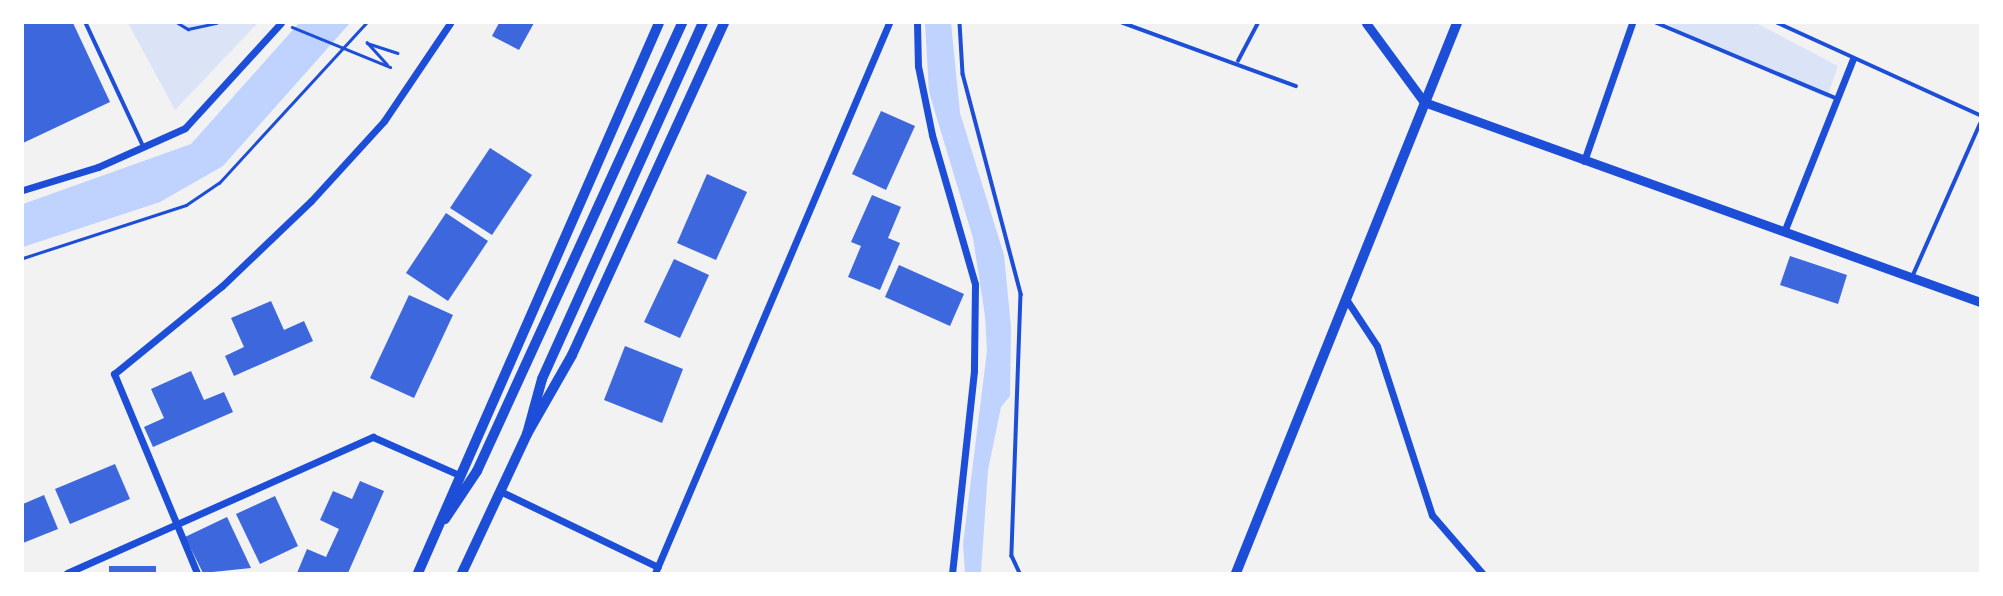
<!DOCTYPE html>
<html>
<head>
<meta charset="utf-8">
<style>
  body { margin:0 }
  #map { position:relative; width:2003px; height:596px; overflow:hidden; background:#f2f2f2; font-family:"Exo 2",sans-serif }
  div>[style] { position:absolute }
  .green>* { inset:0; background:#dbe4f7 }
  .water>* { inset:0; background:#bfd3fe }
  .building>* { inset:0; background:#3d67dc }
  .path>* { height:2.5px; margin:-1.25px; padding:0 1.25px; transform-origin:1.25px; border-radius:1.25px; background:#1d4ed8 }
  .service>* { height:3.5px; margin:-1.75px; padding:0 1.75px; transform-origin:1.75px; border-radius:1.75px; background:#1d4ed8 }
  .minor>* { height:7px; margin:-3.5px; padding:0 3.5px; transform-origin:3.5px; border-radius:3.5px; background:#1d4ed8 }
  .tertiary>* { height:9px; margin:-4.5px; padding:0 4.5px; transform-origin:4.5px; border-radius:4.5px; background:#1d4ed8 }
  .secondary>* { height:10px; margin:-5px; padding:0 5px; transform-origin:5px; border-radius:5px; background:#1d4ed8 }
  .primary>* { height:10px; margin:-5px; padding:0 5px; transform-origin:5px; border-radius:5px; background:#1d4ed8 }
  span { translate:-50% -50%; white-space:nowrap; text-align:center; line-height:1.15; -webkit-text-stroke:7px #fff; paint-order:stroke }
  .frame { position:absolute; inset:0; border:24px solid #fff; pointer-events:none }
</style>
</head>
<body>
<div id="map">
  <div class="green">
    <i style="clip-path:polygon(128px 23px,258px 23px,175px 110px)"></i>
    <i style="clip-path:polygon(1664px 23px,1756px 23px,1838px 66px,1827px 98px)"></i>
  </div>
  <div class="water">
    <i style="clip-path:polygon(299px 23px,350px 23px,223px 166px,160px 202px,23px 247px,23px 204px,191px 144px)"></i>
    <i style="clip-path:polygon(925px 23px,951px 23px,960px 113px,1004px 255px,1011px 327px,1010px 396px,1001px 407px,988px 470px,981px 573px,965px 573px,963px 544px,987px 351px,985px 316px,973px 238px,929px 92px)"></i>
  </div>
  <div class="building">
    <i style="clip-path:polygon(23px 23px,73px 23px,110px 102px,23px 143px)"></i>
    <i style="clip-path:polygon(499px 23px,534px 23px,519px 50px,492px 36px)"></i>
    <i style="clip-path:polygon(881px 111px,915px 126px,886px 190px,852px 174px)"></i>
    <i style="clip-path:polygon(490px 148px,532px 175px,492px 235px,450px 208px)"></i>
    <i style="clip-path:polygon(707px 174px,747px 192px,716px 260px,677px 243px)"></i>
    <i style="clip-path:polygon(872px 195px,901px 207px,888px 238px,900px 243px,880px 290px,848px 277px,861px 246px,851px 242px)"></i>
    <i style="clip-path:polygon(446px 213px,488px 241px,448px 301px,406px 273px)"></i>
    <i style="clip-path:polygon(1790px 256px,1847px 275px,1838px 304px,1780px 285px)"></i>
    <i style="clip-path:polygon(674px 259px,709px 275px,680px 338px,644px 322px)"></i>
    <i style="clip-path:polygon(899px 265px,964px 294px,950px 326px,885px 297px)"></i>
    <i style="clip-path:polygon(409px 295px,453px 315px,414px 398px,370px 378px)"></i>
    <i style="clip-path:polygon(271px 301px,284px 330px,304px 321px,313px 341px,234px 376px,225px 356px,244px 347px,231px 318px)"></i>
    <i style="clip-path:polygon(625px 346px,683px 369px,662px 423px,604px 400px)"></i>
    <i style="clip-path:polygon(191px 371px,204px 400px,224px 392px,233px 412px,153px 447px,144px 427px,164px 418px,151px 389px)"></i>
    <i style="clip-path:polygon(115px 464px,130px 499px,70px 524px,55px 489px)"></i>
    <i style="clip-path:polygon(360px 481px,384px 491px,348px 573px,297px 573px,307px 549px,326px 557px,339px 529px,320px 520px,333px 491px,352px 499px)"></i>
    <i style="clip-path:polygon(44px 495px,58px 529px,23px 543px,23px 504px)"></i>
    <i style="clip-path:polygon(275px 496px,298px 546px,260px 564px,236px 514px)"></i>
    <i style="clip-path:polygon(227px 517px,251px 568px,203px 573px,185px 537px)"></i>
    <i style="clip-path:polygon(109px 566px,156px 566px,156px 573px,109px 573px)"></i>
  </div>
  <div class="path">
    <i style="left:178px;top:23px;width:12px;rotate:31deg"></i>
    <i style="left:188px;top:29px;width:29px;rotate:-12deg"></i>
    <i style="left:292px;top:27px;width:106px;rotate:22.2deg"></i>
    <i style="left:387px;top:65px;width:30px;rotate:-132deg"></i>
    <i style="left:367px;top:43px;width:32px;rotate:18deg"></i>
    <i style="left:23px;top:258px;width:171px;rotate:-18deg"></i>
    <i style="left:186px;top:205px;width:40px;rotate:-34deg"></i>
    <i style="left:219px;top:183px;width:217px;rotate:-47.4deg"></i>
  </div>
  <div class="service">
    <i style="left:86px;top:23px;width:135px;rotate:65deg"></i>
    <i style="left:960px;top:23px;width:51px;rotate:86.6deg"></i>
    <i style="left:963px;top:74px;width:228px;rotate:75.2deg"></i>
    <i style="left:1021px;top:294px;width:262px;rotate:92deg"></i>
    <i style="left:1012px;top:556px;width:19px;rotate:65deg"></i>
    <i style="left:1123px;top:23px;width:184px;rotate:20deg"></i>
    <i style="left:1657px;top:23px;width:193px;rotate:22.8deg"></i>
    <i style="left:1778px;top:23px;width:222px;rotate:24.5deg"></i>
    <i style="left:1238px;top:61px;width:43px;rotate:-62.2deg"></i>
    <i style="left:1913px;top:275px;width:165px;rotate:-66.1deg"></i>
  </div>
  <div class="minor">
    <i style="left:917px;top:23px;width:43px;rotate:88.7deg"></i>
    <i style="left:918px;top:66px;width:70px;rotate:78.5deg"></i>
    <i style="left:932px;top:135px;width:155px;rotate:73.9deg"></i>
    <i style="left:975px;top:284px;width:87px;rotate:90.7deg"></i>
    <i style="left:974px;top:371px;width:203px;rotate:96.2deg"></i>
    <i style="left:1584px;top:161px;width:146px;rotate:-70.8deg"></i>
    <i style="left:23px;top:190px;width:78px;rotate:-17deg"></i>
    <i style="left:98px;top:167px;width:95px;rotate:-24.1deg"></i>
    <i style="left:185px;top:128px;width:142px;rotate:-47.6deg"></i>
    <i style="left:1784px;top:232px;width:186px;rotate:-68.3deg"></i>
    <i style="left:1346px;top:299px;width:56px;rotate:56.6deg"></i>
    <i style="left:1377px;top:346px;width:178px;rotate:72deg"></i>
    <i style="left:1432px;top:515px;width:77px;rotate:49.2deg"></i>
    <i style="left:500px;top:491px;width:175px;rotate:25.7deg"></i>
    <i style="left:67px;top:573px;width:335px;rotate:-24deg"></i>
    <i style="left:373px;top:437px;width:92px;rotate:23.8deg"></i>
    <i style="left:197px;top:573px;width:216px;rotate:-112.6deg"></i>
    <i style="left:114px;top:374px;width:139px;rotate:-39.2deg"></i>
    <i style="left:222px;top:286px;width:123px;rotate:-43.7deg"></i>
    <i style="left:311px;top:201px;width:108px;rotate:-47.6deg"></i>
    <i style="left:384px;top:121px;width:118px;rotate:-56deg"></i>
    <i style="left:655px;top:573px;width:598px;rotate:-66.95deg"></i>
  </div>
  <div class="tertiary">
    <i style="left:1366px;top:23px;width:98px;rotate:53.7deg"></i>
    <i style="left:1424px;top:102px;width:591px;rotate:19.78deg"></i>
  </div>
  <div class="secondary">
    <i style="left:418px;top:573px;width:600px;rotate:-66.34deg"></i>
    <i style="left:462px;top:573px;width:153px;rotate:-64.9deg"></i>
    <i style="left:527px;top:434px;width:91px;rotate:-60.3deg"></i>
    <i style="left:572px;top:355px;width:365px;rotate:-65.4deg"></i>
    <i style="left:1236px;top:573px;width:593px;rotate:-68.11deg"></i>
  </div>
  <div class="primary">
    <i style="left:527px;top:434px;width:57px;rotate:-74.7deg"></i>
    <i style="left:542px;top:379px;width:391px;rotate:-65.7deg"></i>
    <i style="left:445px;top:519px;width:58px;rotate:-56.3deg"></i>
    <i style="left:477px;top:471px;width:493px;rotate:-65.4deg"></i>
  </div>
  <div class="frame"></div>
</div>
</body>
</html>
